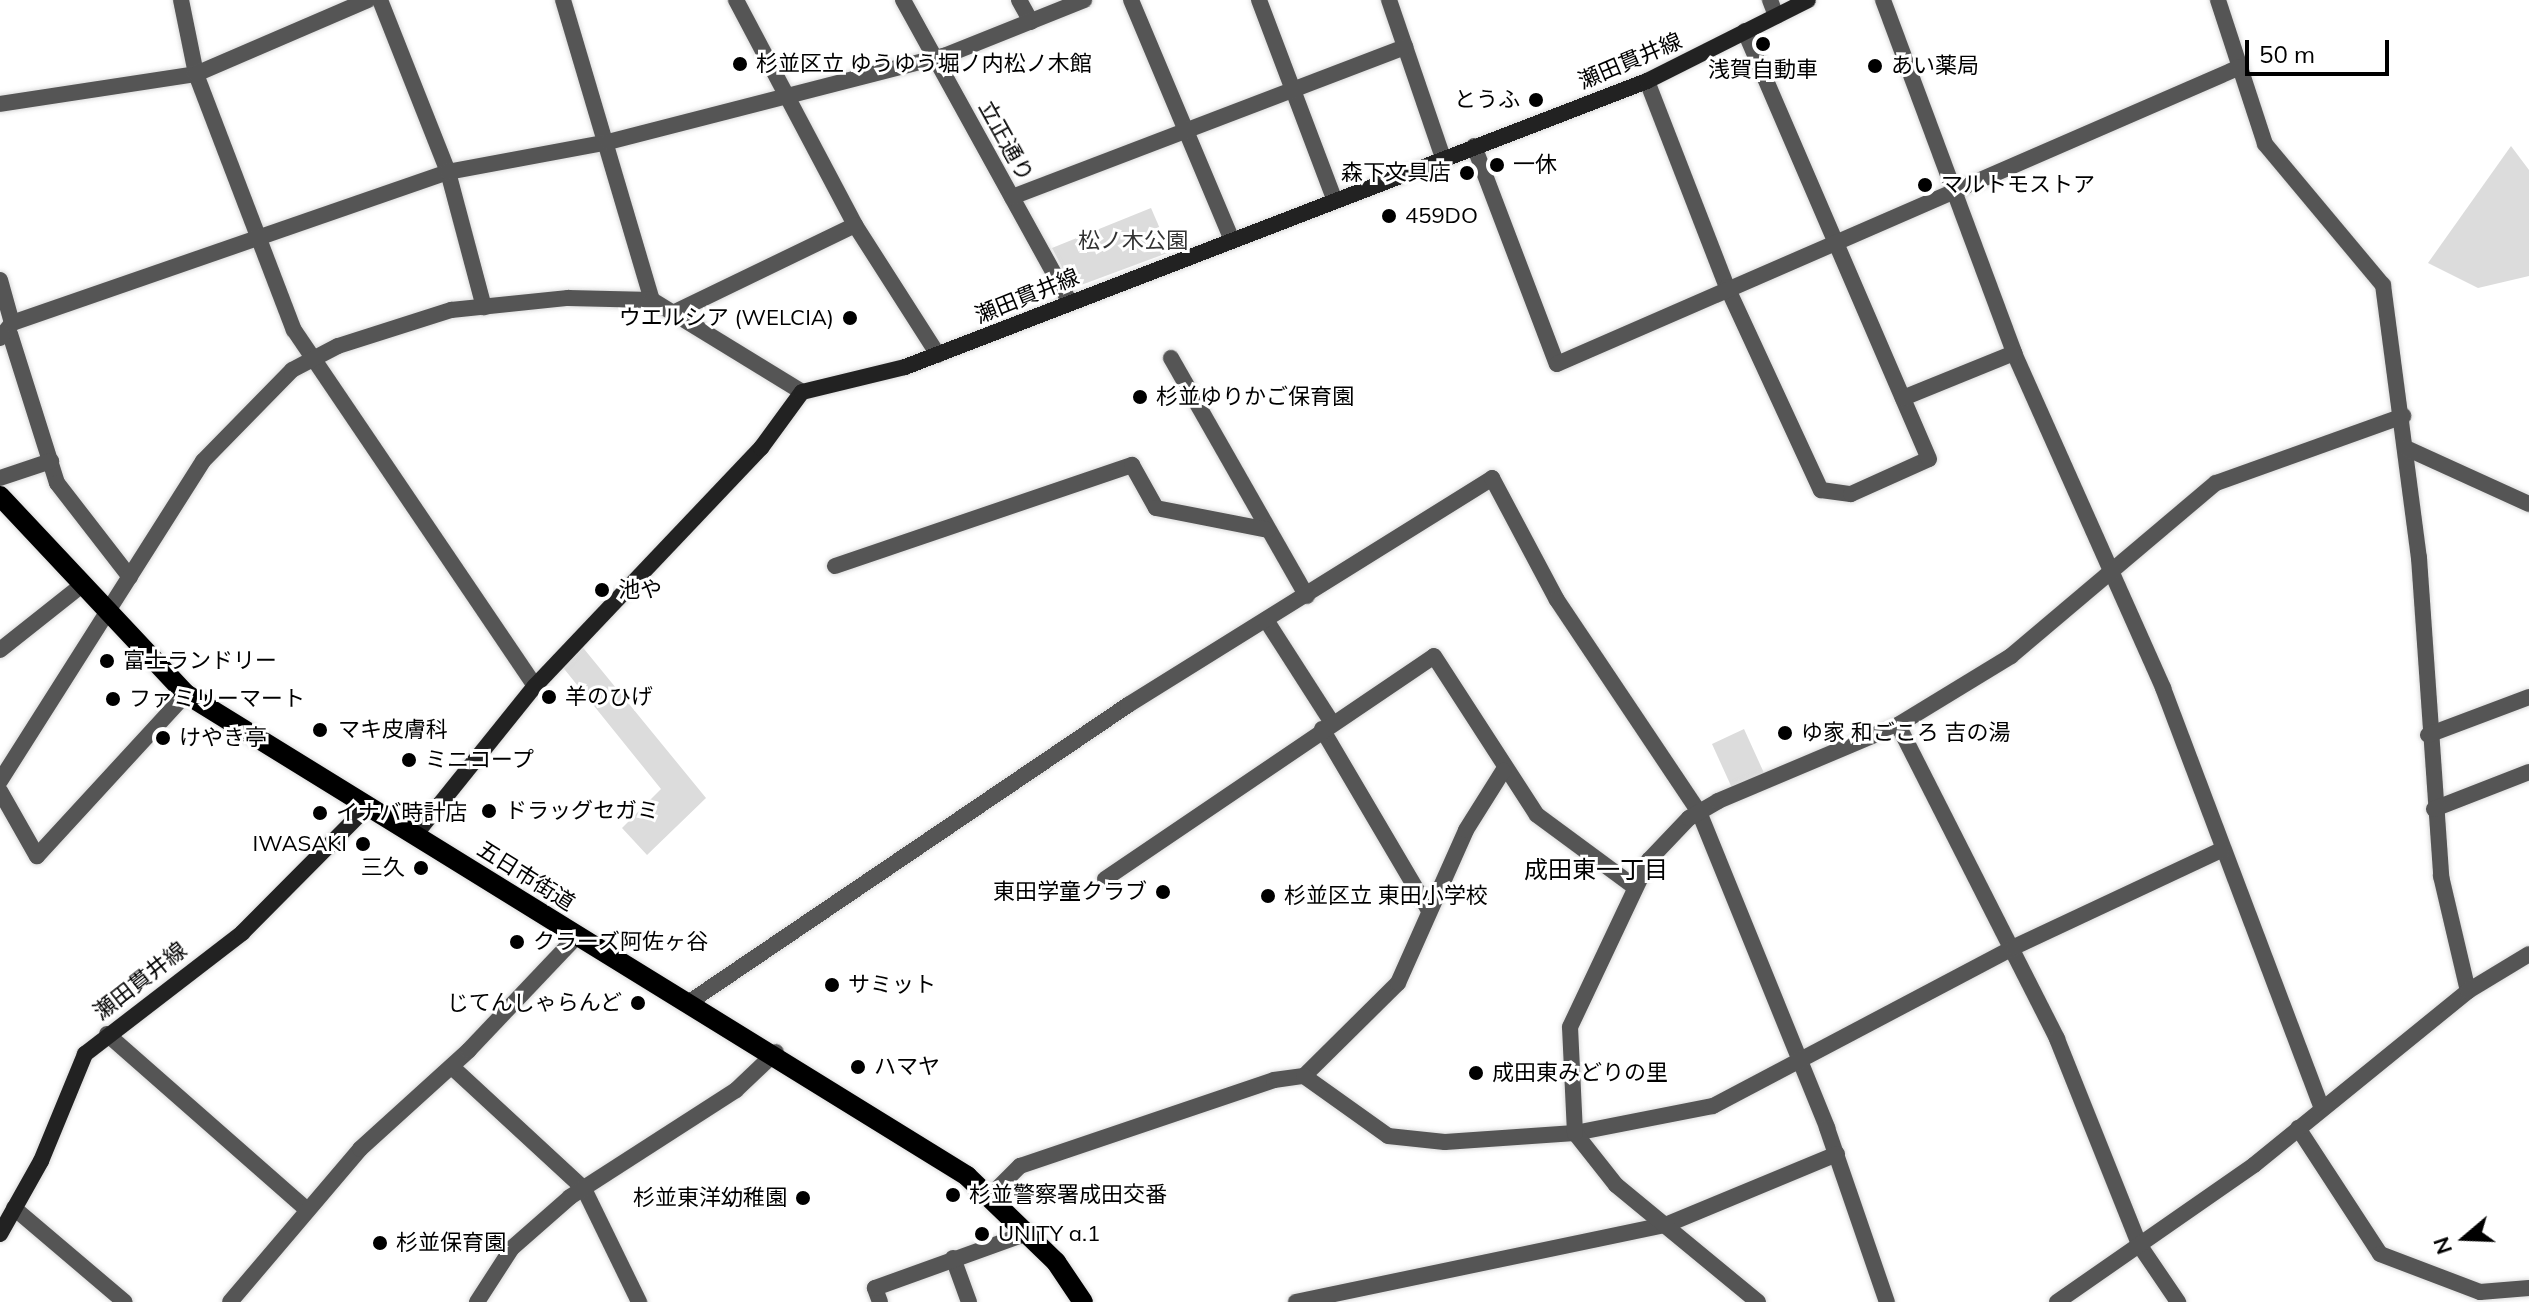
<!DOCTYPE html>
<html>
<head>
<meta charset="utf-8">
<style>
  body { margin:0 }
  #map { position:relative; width:2529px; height:1302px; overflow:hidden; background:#fff; font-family:Mulish,"Noto Sans JP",sans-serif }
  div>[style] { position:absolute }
  .green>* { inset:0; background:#dcdcdc }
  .roads { filter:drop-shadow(0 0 2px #dbdbdb) drop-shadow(0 0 2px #dbdbdb) }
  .street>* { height:16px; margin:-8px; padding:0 8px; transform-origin:8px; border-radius:8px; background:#555 }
  .secondary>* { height:16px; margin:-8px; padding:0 8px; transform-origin:8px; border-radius:8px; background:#222 }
  .primary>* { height:20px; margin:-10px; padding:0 10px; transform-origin:10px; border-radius:10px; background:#000 }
  .dots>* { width:22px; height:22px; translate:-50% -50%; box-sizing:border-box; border:4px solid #fff; border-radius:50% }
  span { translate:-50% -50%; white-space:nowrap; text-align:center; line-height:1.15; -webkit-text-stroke:6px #fff; paint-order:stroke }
  .street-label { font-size:22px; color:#000 }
  .poi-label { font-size:22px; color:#000 }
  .left { translate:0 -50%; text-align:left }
  .right { translate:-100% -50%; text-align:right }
  .park-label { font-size:22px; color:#333 }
  .neighbourhood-label { font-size:24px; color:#000 }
  .north { position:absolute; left:2425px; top:1198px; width:80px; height:80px; -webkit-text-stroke:6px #fff; paint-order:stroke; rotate:251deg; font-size:22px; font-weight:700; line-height:32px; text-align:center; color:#000 }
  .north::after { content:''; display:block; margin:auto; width:28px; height:36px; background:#000; clip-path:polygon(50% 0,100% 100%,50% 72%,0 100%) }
  .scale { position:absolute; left:2245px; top:40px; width:144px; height:36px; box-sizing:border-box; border:4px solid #000; border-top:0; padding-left:10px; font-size:24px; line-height:28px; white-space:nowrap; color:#000; -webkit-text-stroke:6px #fff; paint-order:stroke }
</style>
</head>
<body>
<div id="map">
  <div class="green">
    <i style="clip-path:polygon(2511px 146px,2529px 170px,2529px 276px,2478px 288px,2428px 263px)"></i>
    <i style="clip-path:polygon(1151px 208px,1170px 252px,1073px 288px,1052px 248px)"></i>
    <i style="clip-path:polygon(580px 644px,706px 798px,647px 855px,622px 828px,661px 789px,561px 665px)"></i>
    <i style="clip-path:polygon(1744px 729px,1764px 773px,1732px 788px,1712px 744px)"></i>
  </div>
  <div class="roads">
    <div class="street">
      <i style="left:181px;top:0;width:76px;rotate:78.5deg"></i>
      <i style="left:196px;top:74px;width:274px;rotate:69.1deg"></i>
      <i style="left:294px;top:330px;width:430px;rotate:55.9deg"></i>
      <i style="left:380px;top:0;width:185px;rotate:68.4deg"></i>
      <i style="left:448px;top:172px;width:140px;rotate:75.1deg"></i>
      <i style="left:563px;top:0;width:313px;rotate:73.5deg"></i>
      <i style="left:736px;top:0;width:255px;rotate:62.1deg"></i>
      <i style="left:855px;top:225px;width:154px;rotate:57.4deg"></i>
      <i style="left:903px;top:0;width:346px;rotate:61.1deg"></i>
      <i style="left:1019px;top:0;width:25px;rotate:61deg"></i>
      <i style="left:1131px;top:0;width:260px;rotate:67.2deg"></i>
      <i style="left:1259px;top:0;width:215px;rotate:69.3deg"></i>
      <i style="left:1389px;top:0;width:167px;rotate:71.1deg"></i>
      <i style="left:1770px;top:0;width:17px;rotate:69deg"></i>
      <i style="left:1883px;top:0;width:377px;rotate:69.6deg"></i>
      <i style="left:2014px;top:353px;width:367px;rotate:66deg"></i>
      <i style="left:2163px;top:688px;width:449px;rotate:69.3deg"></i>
      <i style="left:2218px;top:0;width:151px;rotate:71.9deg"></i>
      <i style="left:2265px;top:144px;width:184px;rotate:50.1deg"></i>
      <i style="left:2383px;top:285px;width:275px;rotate:82.5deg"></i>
      <i style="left:2419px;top:558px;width:319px;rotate:86deg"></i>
      <i style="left:2441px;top:876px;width:118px;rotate:76.8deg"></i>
      <i style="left:1647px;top:81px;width:221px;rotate:68.8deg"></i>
      <i style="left:1727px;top:287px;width:224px;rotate:65.2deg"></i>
      <i style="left:1821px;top:490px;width:30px;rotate:8deg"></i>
      <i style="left:1851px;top:494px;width:85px;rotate:-24.2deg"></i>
      <i style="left:1929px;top:459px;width:466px;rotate:-113.3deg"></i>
      <i style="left:0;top:104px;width:198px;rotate:-8.7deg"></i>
      <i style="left:196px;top:74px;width:187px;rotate:-23.3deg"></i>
      <i style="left:1474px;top:146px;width:233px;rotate:69.2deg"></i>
      <i style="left:1557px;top:364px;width:745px;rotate:-23.5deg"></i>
      <i style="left:1012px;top:197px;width:421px;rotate:-20.9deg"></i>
      <i style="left:0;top:280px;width:45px;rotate:74.4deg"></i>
      <i style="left:673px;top:313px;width:202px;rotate:-25.8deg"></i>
      <i style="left:10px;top:334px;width:156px;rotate:72.5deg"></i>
      <i style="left:57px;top:483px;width:119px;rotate:52.2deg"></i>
      <i style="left:0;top:338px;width:19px;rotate:-51deg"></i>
      <i style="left:12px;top:323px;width:461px;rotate:-19.1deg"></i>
      <i style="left:448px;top:172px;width:163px;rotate:-10.6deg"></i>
      <i style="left:608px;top:142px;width:347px;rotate:-14.4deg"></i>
      <i style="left:944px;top:56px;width:151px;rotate:-21.8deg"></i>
      <i style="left:1171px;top:358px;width:274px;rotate:60.3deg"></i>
      <i style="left:1903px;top:398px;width:120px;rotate:-22.1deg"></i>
      <i style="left:2406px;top:448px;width:135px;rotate:24.5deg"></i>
      <i style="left:0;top:478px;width:54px;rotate:-18.4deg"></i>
      <i style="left:835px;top:566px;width:314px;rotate:-18.8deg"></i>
      <i style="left:1132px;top:465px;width:49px;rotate:60.8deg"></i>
      <i style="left:1156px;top:508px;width:114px;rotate:11.1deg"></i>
      <i style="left:1266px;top:620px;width:122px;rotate:57.3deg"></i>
      <i style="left:0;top:650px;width:105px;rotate:-38.4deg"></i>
      <i style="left:1898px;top:725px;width:352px;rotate:63.1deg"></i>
      <i style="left:2057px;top:1039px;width:223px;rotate:68.2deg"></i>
      <i style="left:2140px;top:1246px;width:68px;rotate:55.8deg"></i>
      <i style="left:1322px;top:729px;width:211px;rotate:59.5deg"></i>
      <i style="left:2428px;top:735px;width:108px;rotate:-20.6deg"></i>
      <i style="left:0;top:781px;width:379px;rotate:-57.6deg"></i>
      <i style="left:203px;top:461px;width:127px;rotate:-45.6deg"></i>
      <i style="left:292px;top:370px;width:52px;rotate:-27.6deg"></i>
      <i style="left:338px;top:346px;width:119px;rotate:-17.7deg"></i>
      <i style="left:451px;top:310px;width:118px;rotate:-5.9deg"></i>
      <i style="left:568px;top:298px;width:84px;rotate:1.4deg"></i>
      <i style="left:652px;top:300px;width:176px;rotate:31.5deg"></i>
      <i style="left:0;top:791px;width:75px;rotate:60.4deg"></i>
      <i style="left:37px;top:856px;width:220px;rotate:-47.4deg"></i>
      <i style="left:2434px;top:809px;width:102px;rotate:-21.3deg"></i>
      <i style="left:1105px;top:879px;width:397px;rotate:-34.1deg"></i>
      <i style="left:1434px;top:656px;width:189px;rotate:57.1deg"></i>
      <i style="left:1537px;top:815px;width:118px;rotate:36.4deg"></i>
      <i style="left:691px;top:1001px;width:528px;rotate:-34.11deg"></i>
      <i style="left:1128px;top:705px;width:429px;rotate:-31.9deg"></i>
      <i style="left:1492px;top:478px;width:138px;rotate:62deg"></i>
      <i style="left:1557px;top:600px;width:255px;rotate:56.2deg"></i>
      <i style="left:1699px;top:812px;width:341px;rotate:67.9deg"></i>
      <i style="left:1827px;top:1128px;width:184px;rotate:71deg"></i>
      <i style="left:107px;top:1034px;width:264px;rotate:41.3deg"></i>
      <i style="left:452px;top:1067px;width:180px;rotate:42.7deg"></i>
      <i style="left:584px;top:1189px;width:126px;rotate:64deg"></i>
      <i style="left:1304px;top:1076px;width:132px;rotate:-44.7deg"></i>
      <i style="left:1398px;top:983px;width:167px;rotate:-66deg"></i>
      <i style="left:1466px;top:830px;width:70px;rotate:-57.9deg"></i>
      <i style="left:2298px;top:1128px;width:150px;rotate:56.9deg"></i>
      <i style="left:2380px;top:1254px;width:107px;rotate:20.8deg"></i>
      <i style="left:2480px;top:1292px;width:49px;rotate:-4.7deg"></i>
      <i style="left:992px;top:1194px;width:40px;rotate:-45deg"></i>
      <i style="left:1020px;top:1166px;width:268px;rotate:-18.7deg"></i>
      <i style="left:1274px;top:1080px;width:30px;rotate:-8deg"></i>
      <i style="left:1304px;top:1076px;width:103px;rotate:35.5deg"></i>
      <i style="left:1388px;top:1136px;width:57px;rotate:6deg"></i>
      <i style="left:1445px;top:1142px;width:130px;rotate:-4deg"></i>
      <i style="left:1575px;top:1133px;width:141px;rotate:-11.1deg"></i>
      <i style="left:1713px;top:1106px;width:340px;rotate:-27.8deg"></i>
      <i style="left:2014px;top:947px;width:229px;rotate:-25.1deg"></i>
      <i style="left:14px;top:1208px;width:145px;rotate:40.3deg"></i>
      <i style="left:953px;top:1258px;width:47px;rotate:70deg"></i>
      <i style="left:230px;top:1302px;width:201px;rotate:-49.6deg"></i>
      <i style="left:360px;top:1149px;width:147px;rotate:-42.2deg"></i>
      <i style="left:469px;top:1050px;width:157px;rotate:-46.5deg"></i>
      <i style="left:477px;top:1302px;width:64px;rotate:-57.1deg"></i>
      <i style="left:512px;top:1248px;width:77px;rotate:-41.3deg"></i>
      <i style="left:570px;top:1197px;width:197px;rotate:-32.8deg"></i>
      <i style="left:736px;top:1090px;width:55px;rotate:-43.5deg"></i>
      <i style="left:880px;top:1302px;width:15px;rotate:-110deg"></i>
      <i style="left:875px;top:1288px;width:163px;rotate:-19.8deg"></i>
      <i style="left:1296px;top:1302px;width:380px;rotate:-11.8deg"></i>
      <i style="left:1668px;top:1224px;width:183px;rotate:-22.5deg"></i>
      <i style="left:1758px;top:1302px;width:184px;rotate:-140.5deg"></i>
      <i style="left:1616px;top:1185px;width:66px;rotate:-128.3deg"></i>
      <i style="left:1575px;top:1133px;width:106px;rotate:-92.7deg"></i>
      <i style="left:1570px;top:1027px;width:185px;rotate:-64.7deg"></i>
      <i style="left:1649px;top:860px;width:58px;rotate:-46.4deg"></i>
      <i style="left:1689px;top:818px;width:34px;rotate:-30deg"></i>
      <i style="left:1718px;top:801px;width:195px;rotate:-22.9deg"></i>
      <i style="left:1898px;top:725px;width:132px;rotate:-31.4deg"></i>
      <i style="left:2011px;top:656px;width:268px;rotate:-40.2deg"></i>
      <i style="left:2216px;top:483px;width:199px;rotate:-19.7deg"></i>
      <i style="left:2057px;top:1302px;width:240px;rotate:-34.8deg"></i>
      <i style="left:2254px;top:1165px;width:276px;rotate:-39.1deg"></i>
      <i style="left:2468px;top:991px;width:71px;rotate:-31.2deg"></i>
    </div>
    <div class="secondary">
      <i style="left:415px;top:835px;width:191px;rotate:-51.2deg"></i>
      <i style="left:535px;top:686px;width:328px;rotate:-46.5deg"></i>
      <i style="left:761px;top:448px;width:69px;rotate:-53.8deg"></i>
      <i style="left:802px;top:392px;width:106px;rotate:-13.6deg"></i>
      <i style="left:905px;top:367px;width:795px;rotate:-21.08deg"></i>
      <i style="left:1647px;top:81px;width:180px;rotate:-26.7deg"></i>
      <i style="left:0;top:1234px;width:84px;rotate:-60.7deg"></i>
      <i style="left:41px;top:1161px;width:116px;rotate:-67.6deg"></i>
      <i style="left:85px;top:1054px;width:198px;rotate:-37.6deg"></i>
      <i style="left:242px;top:933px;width:176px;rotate:-45.2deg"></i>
    </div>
    <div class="primary">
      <i style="left:0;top:496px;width:272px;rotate:46.8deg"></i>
      <i style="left:186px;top:694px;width:918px;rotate:31.68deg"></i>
      <i style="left:967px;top:1176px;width:124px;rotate:44deg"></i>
      <i style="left:1056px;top:1262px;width:48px;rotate:56deg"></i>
    </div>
  </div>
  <div class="dots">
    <i style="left:1763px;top:44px;background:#000"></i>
    <i style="left:740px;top:64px;background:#000"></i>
    <i style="left:1875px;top:66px;background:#000"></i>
    <i style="left:1536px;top:100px;background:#000"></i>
    <i style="left:1497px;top:165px;background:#000"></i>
    <i style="left:1467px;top:173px;background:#000"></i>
    <i style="left:1925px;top:185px;background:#000"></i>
    <i style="left:1389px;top:216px;background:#000"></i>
    <i style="left:850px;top:318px;background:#000"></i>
    <i style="left:1140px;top:397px;background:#000"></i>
    <i style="left:602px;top:590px;background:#000"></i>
    <i style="left:107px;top:661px;background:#000"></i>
    <i style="left:549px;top:697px;background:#000"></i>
    <i style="left:113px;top:699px;background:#000"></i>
    <i style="left:320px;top:730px;background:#000"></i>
    <i style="left:1785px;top:733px;background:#000"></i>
    <i style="left:163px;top:738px;background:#000"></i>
    <i style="left:409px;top:760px;background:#000"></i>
    <i style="left:489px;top:811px;background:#000"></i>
    <i style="left:320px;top:813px;background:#000"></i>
    <i style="left:363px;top:844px;background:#000"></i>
    <i style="left:421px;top:868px;background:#000"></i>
    <i style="left:1163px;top:892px;background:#000"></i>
    <i style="left:1268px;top:896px;background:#000"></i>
    <i style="left:517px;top:942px;background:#000"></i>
    <i style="left:832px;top:985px;background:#000"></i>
    <i style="left:638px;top:1003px;background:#000"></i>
    <i style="left:858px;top:1067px;background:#000"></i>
    <i style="left:1476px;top:1073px;background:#000"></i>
    <i style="left:953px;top:1195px;background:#000"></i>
    <i style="left:803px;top:1198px;background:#000"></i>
    <i style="left:982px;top:1234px;background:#000"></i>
    <i style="left:380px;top:1243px;background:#000"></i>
  </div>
  <div class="street-label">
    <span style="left:1630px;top:61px;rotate:-23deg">瀬田貫井線</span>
    <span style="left:1006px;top:141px;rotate:61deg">立正通り</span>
    <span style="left:1027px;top:296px;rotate:-22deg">瀬田貫井線</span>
    <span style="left:526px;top:876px;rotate:32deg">五日市街道</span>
    <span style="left:140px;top:981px;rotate:-38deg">瀬田貫井線</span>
  </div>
  <div class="poi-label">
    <span class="left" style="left:756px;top:64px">杉並区立 ゆうゆう堀ノ内松ノ木館</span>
    <span class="left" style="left:1891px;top:66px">あい薬局</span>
    <span style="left:1763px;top:70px">浅賀自動車</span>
    <span class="right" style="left:1520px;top:100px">とうふ</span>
    <span class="left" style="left:1513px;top:165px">一休</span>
    <span class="right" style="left:1451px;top:173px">森下文具店</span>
    <span class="left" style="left:1941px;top:185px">マルトモストア</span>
    <span class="left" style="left:1405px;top:216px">459DO</span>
    <span class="right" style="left:834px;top:318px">ウエルシア (WELCIA)</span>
    <span class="left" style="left:1156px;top:397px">杉並ゆりかご保育園</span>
    <span class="left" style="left:618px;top:590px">池や</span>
    <span class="left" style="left:123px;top:661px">富士ランドリー</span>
    <span class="left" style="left:565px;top:697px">羊のひげ</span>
    <span class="left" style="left:129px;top:699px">ファミリーマート</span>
    <span class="left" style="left:338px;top:730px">マキ皮膚科</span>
    <span class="left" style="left:1801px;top:733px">ゆ家 和ごころ 吉の湯</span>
    <span class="left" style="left:179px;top:738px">けやき亭</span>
    <span class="left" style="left:425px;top:760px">ミニコープ</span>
    <span class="left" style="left:505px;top:811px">ドラッグセガミ</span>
    <span class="left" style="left:336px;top:813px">イナバ時計店</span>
    <span class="right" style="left:347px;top:844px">IWASAKI</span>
    <span class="right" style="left:405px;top:868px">三久</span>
    <span class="right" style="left:1147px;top:892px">東田学童クラブ</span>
    <span class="left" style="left:1284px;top:896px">杉並区立 東田小学校</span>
    <span class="left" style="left:533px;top:942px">クラーズ阿佐ヶ谷</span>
    <span class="left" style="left:848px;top:985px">サミット</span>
    <span class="right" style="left:622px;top:1003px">じてんしゃらんど</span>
    <span class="left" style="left:874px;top:1067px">ハマヤ</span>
    <span class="left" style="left:1492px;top:1073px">成田東みどりの里</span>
    <span class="left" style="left:969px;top:1195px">杉並警察署成田交番</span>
    <span class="right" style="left:787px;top:1198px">杉並東洋幼稚園</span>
    <span class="left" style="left:998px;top:1234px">UNITY a.1</span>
    <span class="left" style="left:396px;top:1243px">杉並保育園</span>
  </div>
  <div class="park-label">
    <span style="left:1133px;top:241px">松ノ木公園</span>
  </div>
  <div class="neighbourhood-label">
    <span style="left:1596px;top:870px">成田東一丁目</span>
  </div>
  <div class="north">N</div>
  <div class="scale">50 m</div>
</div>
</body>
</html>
